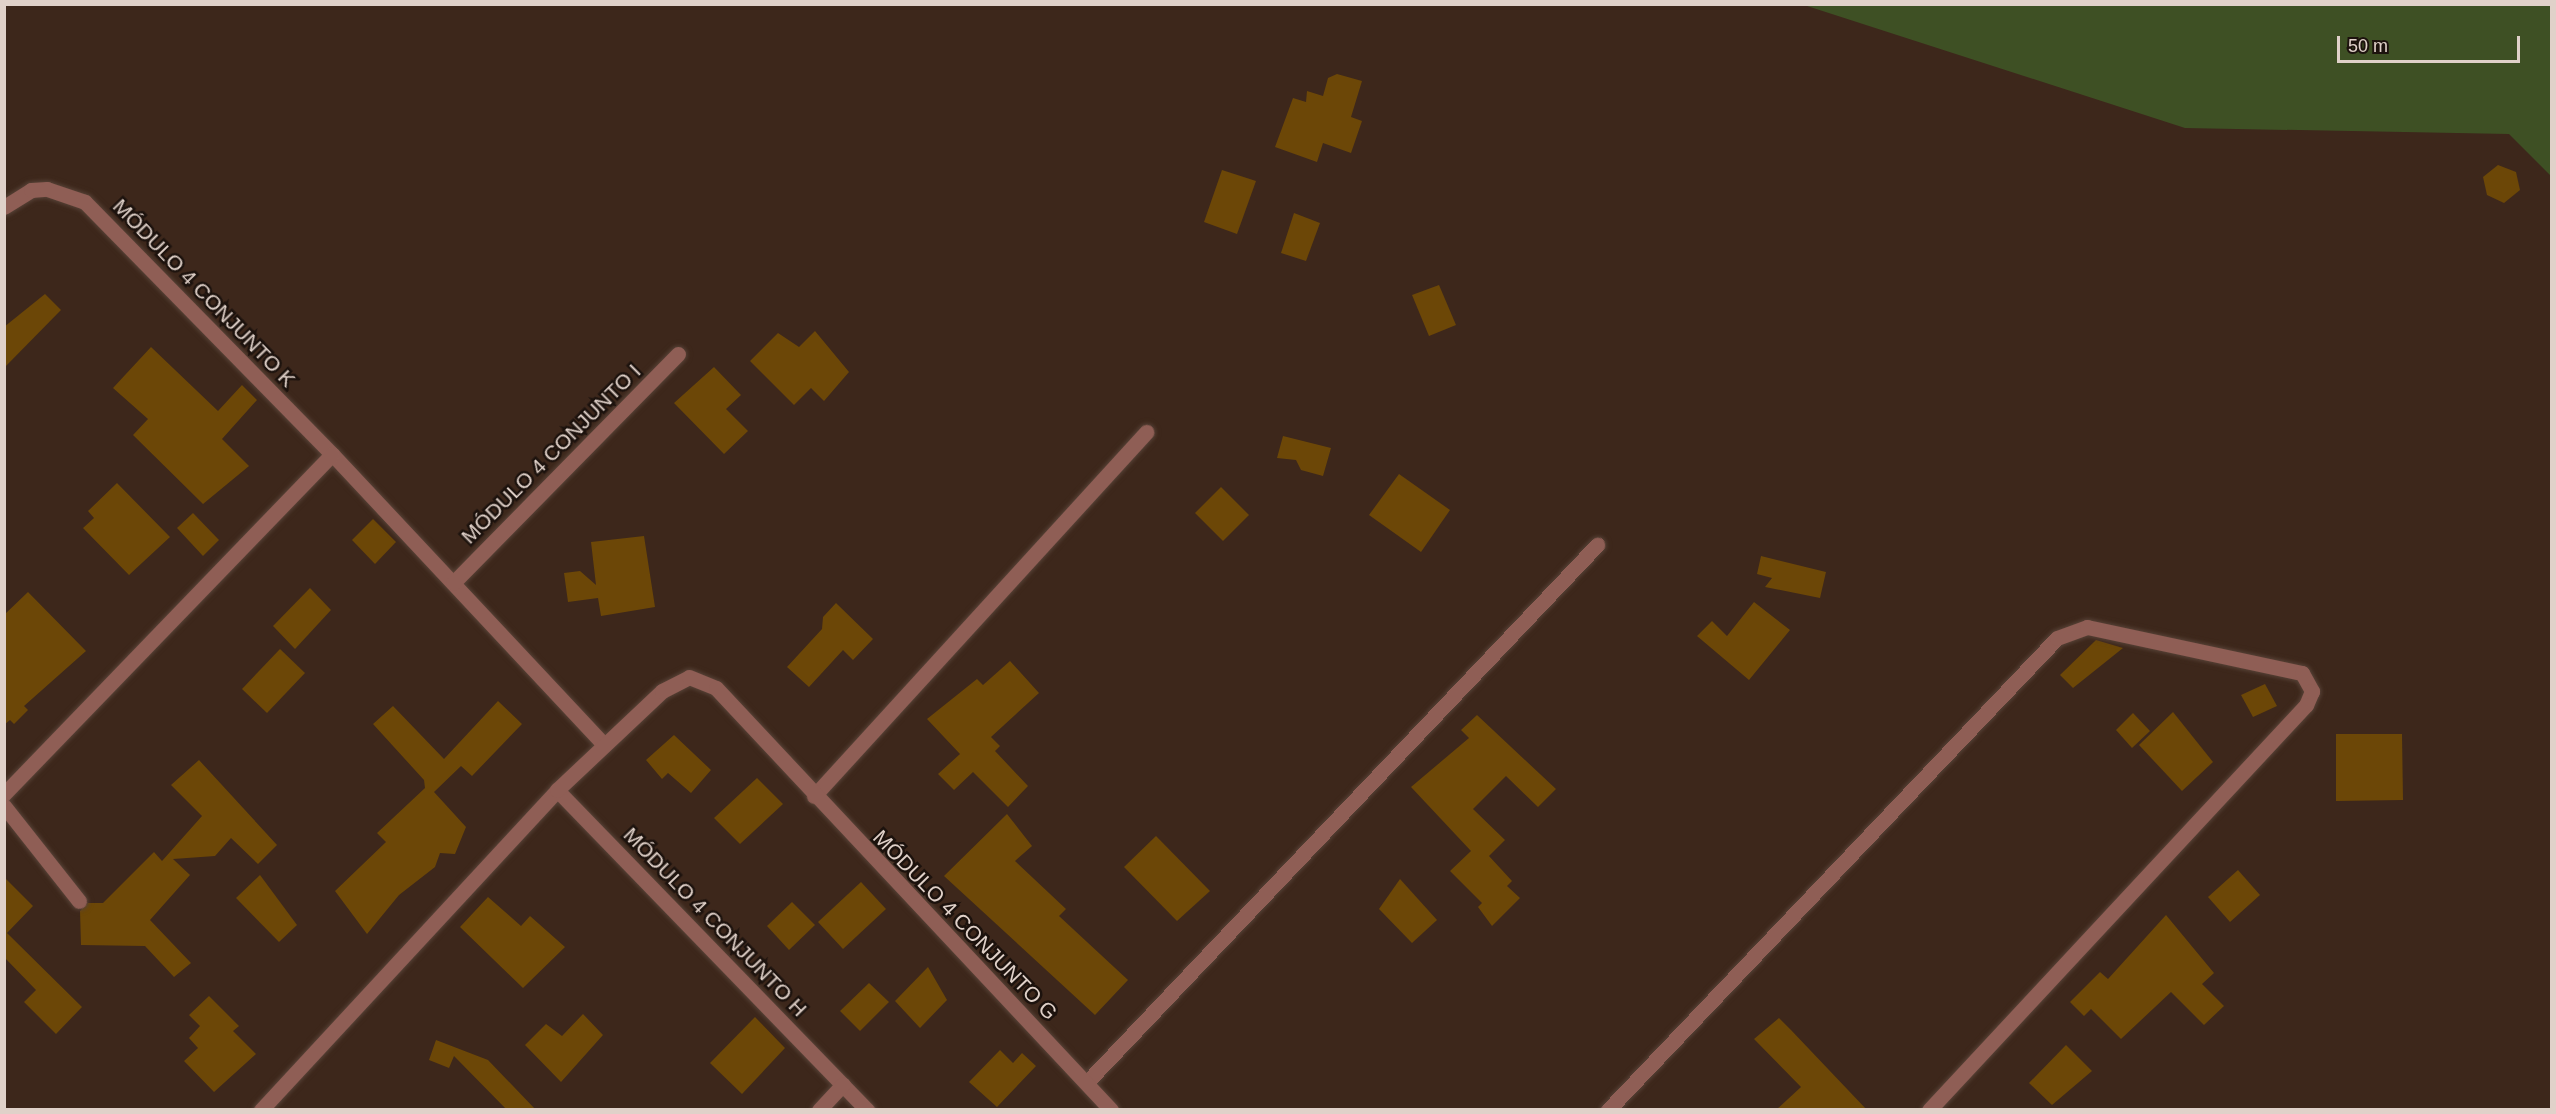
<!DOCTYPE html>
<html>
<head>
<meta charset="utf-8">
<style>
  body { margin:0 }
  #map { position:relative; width:2556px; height:1114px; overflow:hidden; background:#3d271b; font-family:Helvetica,sans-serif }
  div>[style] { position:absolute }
  .green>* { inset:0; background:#3e5024 }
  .building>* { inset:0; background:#6c4707 }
  .roads { filter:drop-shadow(0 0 2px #574237) drop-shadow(0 0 2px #574237) }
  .minor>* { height:15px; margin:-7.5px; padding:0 7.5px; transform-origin:7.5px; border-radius:7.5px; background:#8f5e55 }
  span { translate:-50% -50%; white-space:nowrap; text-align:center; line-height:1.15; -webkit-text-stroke:5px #1c120d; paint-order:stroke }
  .street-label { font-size:21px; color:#e0d1c9 }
  .frame { position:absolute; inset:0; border:6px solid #e0d1c9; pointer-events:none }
  .scale { position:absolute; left:2337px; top:36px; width:183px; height:27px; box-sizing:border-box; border:3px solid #e0d1c9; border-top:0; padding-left:8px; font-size:18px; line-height:21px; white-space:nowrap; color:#e0d1c9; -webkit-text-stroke:4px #1c120d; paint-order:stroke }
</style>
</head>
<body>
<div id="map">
  <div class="green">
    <i style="clip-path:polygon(1804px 5px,2551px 5px,2551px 176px,2509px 134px,2185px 128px)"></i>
  </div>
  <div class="building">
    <i style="clip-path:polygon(1337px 74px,1362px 81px,1351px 117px,1362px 121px,1351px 153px,1323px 143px,1317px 162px,1275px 147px,1293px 98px,1306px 102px,1307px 91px,1323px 96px,1328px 78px)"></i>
    <i style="clip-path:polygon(2498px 165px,2516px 172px,2520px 190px,2504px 203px,2487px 195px,2483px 177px)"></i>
    <i style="clip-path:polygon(1222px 170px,1256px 181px,1237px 234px,1204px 222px)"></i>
    <i style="clip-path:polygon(1294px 213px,1320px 223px,1306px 261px,1281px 253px)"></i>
    <i style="clip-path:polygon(1439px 285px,1456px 325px,1429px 336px,1412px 295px)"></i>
    <i style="clip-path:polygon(45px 294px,61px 310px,4px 368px,4px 327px)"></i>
    <i style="clip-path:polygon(815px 331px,849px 372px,824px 401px,811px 388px,794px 405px,750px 361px,778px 333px,799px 347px)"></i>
    <i style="clip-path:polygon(151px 347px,218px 411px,242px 385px,257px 400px,222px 439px,249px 466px,203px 504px,133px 435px,148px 419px,113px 388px)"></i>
    <i style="clip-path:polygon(714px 367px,741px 395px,726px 409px,748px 431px,724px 454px,674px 403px)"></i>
    <i style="clip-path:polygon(1283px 436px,1331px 448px,1323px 476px,1301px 470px,1296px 460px,1277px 458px)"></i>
    <i style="clip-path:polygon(1399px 474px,1450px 510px,1421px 552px,1369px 515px)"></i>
    <i style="clip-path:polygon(117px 483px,170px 537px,129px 575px,83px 528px,94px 518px,88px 511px)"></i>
    <i style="clip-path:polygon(1221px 487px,1249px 515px,1223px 541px,1195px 513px)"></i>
    <i style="clip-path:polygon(193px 513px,219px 540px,203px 556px,177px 528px)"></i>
    <i style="clip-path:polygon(373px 519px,396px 542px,375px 564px,352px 540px)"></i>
    <i style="clip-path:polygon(644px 536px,655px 607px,601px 616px,598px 598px,568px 602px,564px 573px,580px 571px,596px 585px,591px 542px)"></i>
    <i style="clip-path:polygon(1761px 556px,1826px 572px,1820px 598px,1765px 587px,1772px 578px,1757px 574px)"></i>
    <i style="clip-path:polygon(310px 588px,331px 610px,295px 649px,273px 626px)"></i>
    <i style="clip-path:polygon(28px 592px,86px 651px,24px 706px,28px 710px,14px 724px,10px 720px,4px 725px,4px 615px)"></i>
    <i style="clip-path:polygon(1754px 602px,1790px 630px,1749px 680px,1697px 636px,1712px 621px,1727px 636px)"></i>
    <i style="clip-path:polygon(836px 603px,873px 639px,853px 660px,843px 650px,809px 687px,787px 667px,822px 629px,823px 617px)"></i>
    <i style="clip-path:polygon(2096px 640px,2123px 648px,2073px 688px,2060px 675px)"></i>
    <i style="clip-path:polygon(280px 649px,305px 673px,267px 713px,242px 689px)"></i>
    <i style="clip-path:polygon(1010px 661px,1039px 693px,991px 737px,1000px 746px,995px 751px,1028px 786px,1008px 807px,973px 772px,954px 790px,938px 774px,960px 754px,927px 719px,977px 679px,983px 685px)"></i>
    <i style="clip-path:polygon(2265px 684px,2277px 706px,2253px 717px,2241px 695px)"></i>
    <i style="clip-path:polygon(498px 701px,522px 724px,472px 776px,461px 766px,434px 792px,466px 827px,455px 854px,440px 853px,435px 867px,399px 895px,367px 934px,335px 891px,386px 842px,377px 833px,425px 788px,424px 780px,373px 724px,393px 706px,444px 759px)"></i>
    <i style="clip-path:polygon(2173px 712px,2213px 762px,2182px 791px,2139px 745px)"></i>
    <i style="clip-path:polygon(2133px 713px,2150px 731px,2132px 748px,2116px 730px)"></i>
    <i style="clip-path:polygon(1477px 715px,1556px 789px,1538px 807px,1506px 776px,1473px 809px,1505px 840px,1489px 856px,1512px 881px,1507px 886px,1520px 898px,1492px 926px,1478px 907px,1482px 903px,1450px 871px,1471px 851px,1411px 787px,1469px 738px,1461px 730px)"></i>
    <i style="clip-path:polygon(2336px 734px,2402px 734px,2403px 800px,2336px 801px)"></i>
    <i style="clip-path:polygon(674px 735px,711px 770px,691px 793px,668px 773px,662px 779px,646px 760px)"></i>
    <i style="clip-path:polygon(199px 760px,277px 845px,258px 864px,231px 838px,215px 856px,173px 859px,190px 875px,150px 920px,191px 963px,174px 977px,145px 946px,81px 945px,80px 911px,88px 903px,103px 903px,154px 852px,162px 861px,202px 816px,171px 785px)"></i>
    <i style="clip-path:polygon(757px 778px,783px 804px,740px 844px,714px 818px)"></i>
    <i style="clip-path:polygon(1007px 814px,1032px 846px,1015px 861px,1066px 909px,1059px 916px,1128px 980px,1095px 1015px,944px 876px)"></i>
    <i style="clip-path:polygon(1156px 836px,1210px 891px,1177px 921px,1124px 867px)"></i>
    <i style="clip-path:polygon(2238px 870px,2260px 895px,2230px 922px,2208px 897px)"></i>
    <i style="clip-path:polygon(260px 875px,297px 925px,279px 942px,236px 898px)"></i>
    <i style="clip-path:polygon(4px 877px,33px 906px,7px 933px,82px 1007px,56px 1034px,24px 1002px,36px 990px,4px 957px)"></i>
    <i style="clip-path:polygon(1400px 879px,1437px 920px,1412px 943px,1379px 909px)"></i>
    <i style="clip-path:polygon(861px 882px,886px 909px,843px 949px,818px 922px)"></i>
    <i style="clip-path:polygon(488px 897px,521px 926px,530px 916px,565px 947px,523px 988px,460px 927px)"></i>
    <i style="clip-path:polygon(792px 902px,815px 925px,789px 950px,767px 926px)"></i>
    <i style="clip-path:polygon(2166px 915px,2214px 973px,2202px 984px,2224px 1006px,2204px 1025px,2171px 992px,2121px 1039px,2091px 1009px,2084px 1016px,2070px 1002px,2100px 972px,2108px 979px)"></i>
    <i style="clip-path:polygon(928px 967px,947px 1000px,920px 1028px,895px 1001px)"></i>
    <i style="clip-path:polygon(869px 983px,889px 1002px,860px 1031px,840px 1011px)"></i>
    <i style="clip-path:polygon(209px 996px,239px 1026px,233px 1031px,256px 1054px,214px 1092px,184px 1061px,198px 1048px,189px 1038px,200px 1026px,189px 1015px)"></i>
    <i style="clip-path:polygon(583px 1014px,603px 1035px,561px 1082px,525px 1045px,546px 1024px,562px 1036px)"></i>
    <i style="clip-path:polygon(755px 1017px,785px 1048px,742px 1094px,710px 1063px)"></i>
    <i style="clip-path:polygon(1779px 1018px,1791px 1030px,1867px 1110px,1776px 1110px,1801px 1087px,1754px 1039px)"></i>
    <i style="clip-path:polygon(436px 1040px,488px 1060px,536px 1110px,507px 1110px,454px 1056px,449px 1068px,429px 1060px)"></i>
    <i style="clip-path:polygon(2066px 1045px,2092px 1071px,2052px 1105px,2029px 1083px)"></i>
    <i style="clip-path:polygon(1000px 1050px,1013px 1063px,1022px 1053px,1036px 1066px,997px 1107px,969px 1082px)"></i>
  </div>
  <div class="roads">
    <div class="minor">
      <i style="left:4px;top:207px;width:32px;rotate:-32deg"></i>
      <i style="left:31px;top:190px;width:16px;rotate:-4deg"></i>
      <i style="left:47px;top:189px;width:40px;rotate:18.9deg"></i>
      <i style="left:85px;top:202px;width:353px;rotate:45.6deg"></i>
      <i style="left:332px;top:454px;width:398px;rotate:46.9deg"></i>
      <i style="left:453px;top:583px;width:321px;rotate:-45.5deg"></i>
      <i style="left:557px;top:790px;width:446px;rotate:45.9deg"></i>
      <i style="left:4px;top:794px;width:472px;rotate:-46deg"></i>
      <i style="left:814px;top:796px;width:493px;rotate:-47.6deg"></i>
      <i style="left:4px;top:806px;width:121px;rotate:51.7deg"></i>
      <i style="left:1087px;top:1082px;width:741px;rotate:-46.48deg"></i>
      <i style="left:261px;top:1110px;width:436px;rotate:-47.2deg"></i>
      <i style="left:557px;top:790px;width:144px;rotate:-43.3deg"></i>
      <i style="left:662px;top:691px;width:30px;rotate:-27deg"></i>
      <i style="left:689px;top:677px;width:29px;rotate:22deg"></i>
      <i style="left:716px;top:688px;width:578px;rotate:46.89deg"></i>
      <i style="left:819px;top:1110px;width:35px;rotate:-47deg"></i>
      <i style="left:1608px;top:1110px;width:651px;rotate:-46.43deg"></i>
      <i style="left:2057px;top:638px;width:32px;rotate:-20deg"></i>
      <i style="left:2087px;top:627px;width:220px;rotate:12.1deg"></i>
      <i style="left:2302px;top:673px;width:21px;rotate:61deg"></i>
      <i style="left:2312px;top:691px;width:15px;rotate:113deg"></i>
      <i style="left:2306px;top:705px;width:553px;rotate:132.95deg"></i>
    </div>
  </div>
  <div class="street-label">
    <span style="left:204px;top:293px;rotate:46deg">MÓDULO 4 CONJUNTO K</span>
    <span style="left:551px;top:454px;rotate:-45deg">MÓDULO 4 CONJUNTO I</span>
    <span style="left:715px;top:922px;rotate:46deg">MÓDULO 4 CONJUNTO H</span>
    <span style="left:965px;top:925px;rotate:46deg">MÓDULO 4 CONJUNTO G</span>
  </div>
  <div class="frame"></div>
  <div class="scale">50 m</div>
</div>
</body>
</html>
